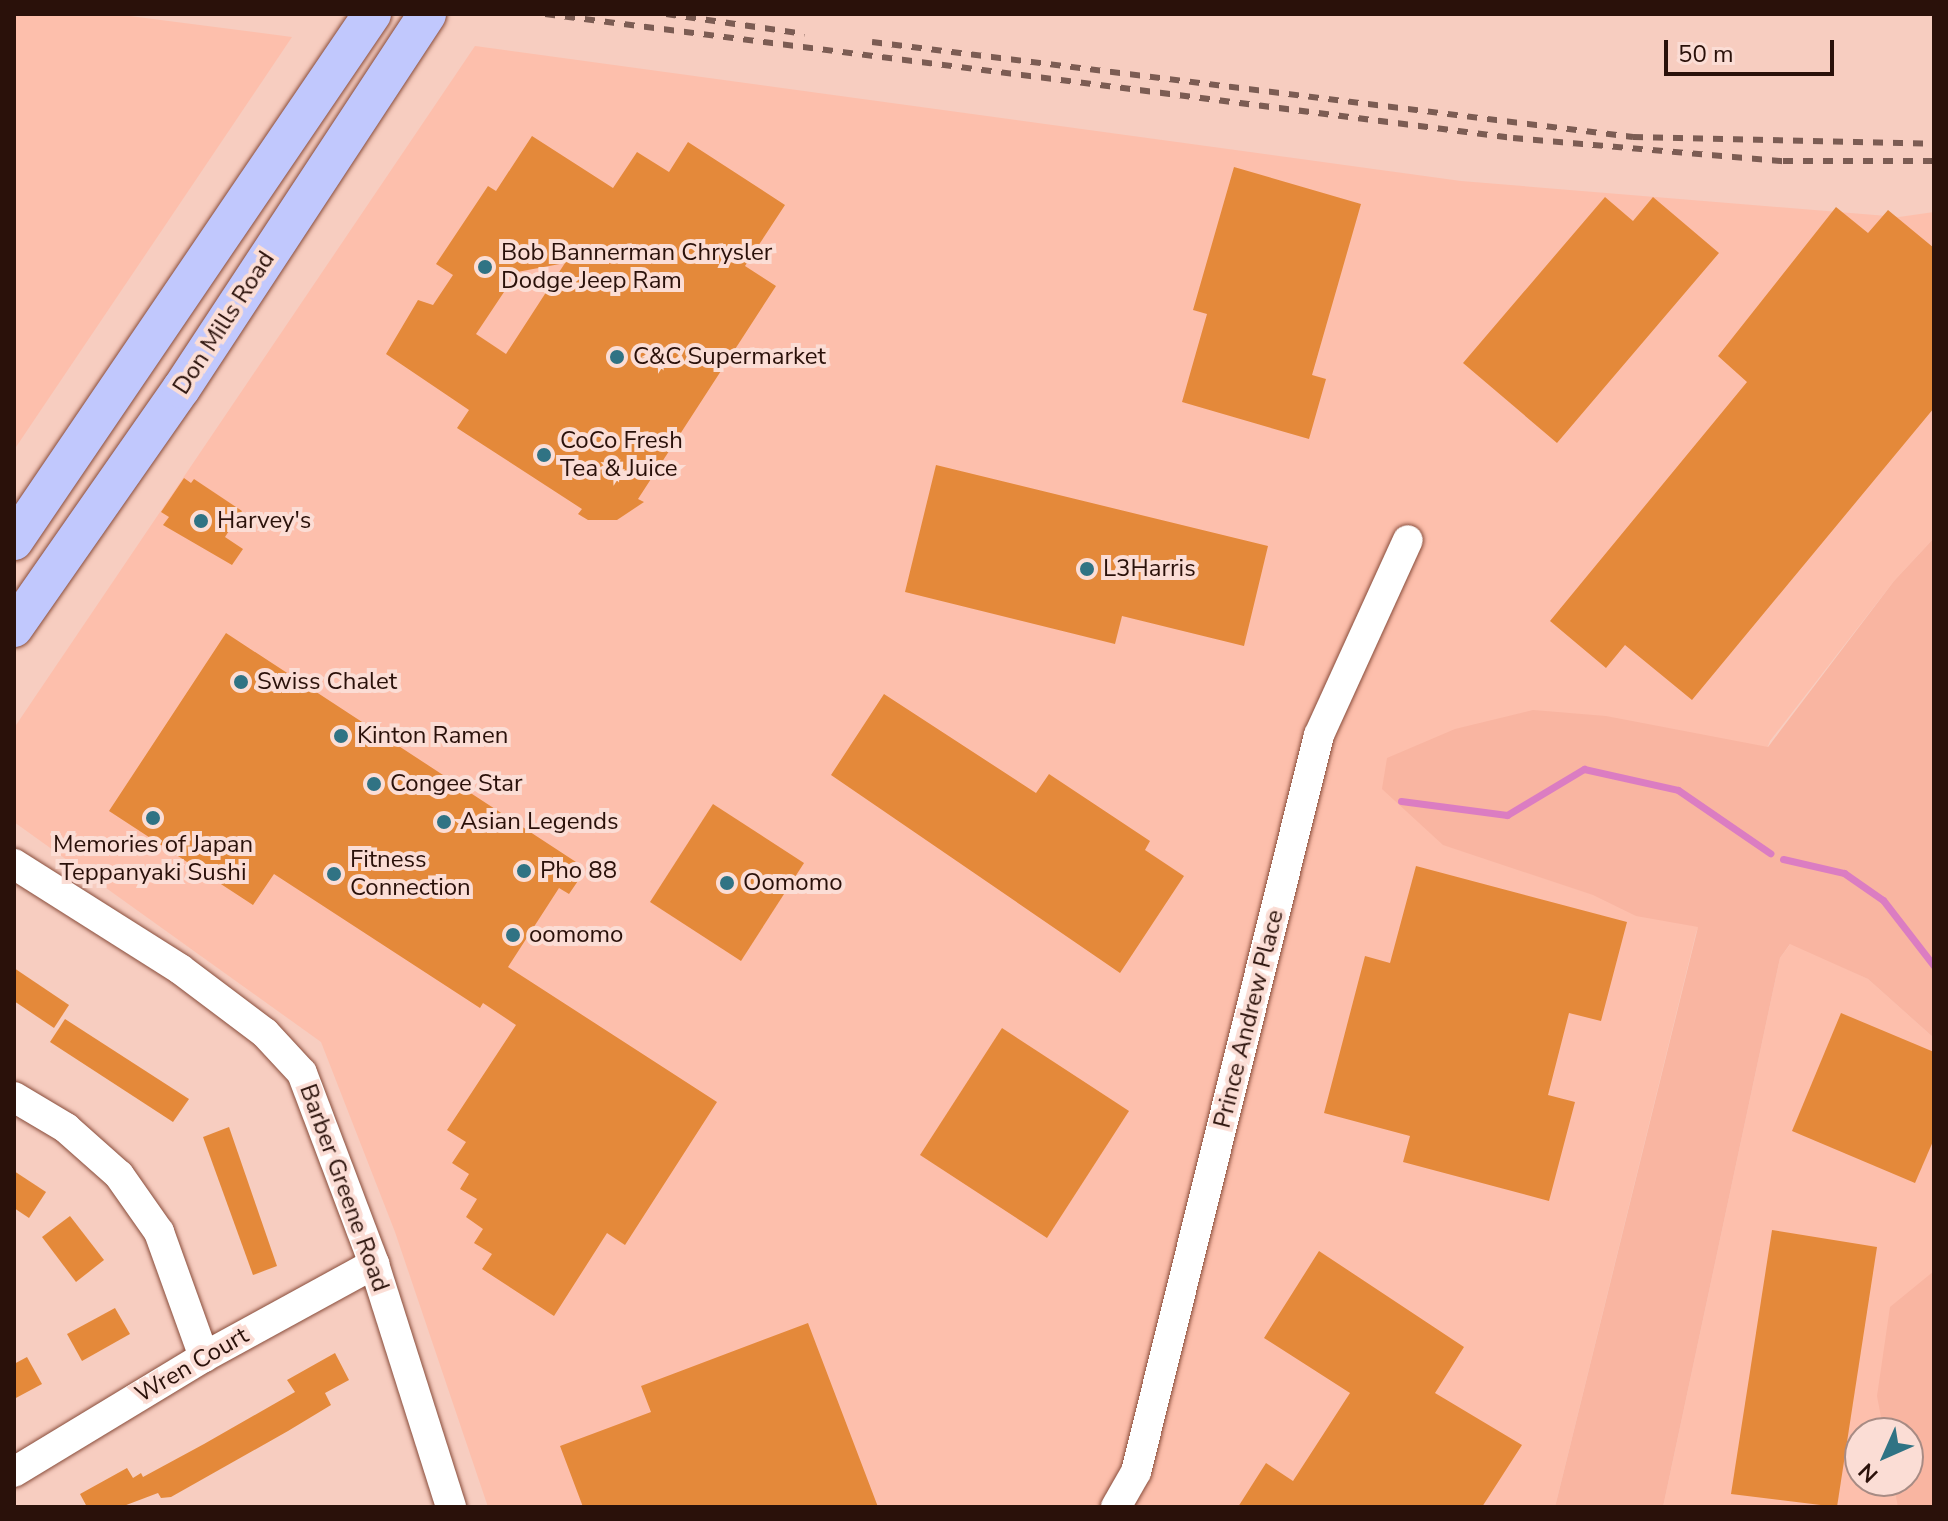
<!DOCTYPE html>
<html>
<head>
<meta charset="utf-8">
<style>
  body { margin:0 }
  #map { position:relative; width:1948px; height:1521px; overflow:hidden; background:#f7cdc0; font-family:"Nunito Sans",sans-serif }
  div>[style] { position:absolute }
  .built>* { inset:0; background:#fdbfac }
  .green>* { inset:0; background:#f9b5a1 }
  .stream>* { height:7px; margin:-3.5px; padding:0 3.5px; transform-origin:3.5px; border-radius:3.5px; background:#db7dc2 }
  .building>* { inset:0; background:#e4893a }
  .roads { filter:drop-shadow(0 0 2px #884c3a) drop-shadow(0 0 2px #884c3a) }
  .minor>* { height:30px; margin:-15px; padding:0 15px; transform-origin:15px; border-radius:15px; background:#fff }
  .major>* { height:38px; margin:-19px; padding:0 19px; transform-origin:19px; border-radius:19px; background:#c1c8fd }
  .rail>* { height:6px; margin-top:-3px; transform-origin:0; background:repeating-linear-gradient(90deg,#7c5c53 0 10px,transparent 0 20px) }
  .dots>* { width:22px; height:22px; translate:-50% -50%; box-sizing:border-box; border:4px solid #fbddd5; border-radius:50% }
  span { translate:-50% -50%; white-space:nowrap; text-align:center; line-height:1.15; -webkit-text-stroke:8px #fbddd5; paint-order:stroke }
  .poi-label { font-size:24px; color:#2a110a }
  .left { translate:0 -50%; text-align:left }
  .street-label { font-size:24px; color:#2a110a }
  .frame { position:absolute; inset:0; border:16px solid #2a110a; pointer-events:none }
  .north { position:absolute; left:1844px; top:1417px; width:80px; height:80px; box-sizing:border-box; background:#fbddd5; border:2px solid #a78b84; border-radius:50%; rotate:225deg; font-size:22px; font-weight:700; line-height:32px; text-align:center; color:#2a110a }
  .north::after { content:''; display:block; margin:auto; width:28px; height:36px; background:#307384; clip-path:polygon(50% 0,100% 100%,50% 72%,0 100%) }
  .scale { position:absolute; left:1664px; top:40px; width:170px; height:36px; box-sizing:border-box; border:4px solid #2a110a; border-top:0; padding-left:10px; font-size:24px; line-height:28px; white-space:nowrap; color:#2a110a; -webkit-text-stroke:6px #fbddd5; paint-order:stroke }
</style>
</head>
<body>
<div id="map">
  <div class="built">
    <i style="clip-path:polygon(14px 14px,114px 14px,292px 37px,14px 450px)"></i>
    <i style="clip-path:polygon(475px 46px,1461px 181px,1899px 217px,1934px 212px,1934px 538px,1894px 581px,1770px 741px,1696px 933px,1555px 1507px,488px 1507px,395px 1232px,321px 1042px,14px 822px,14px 728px)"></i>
    <i style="clip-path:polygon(evenodd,1791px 943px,1868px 979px,1934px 1038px,1934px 1507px,1663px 1507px,1780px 958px,1791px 943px,1860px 1433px,1908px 1433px,1908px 1481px,1860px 1481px,1860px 1433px)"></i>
  </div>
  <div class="green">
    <i style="clip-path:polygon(1934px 538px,1934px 1038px,1868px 979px,1790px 944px,1780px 958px,1663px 1507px,1555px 1507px,1698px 927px,1636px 916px,1593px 895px,1443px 845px,1382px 789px,1387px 758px,1455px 729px,1533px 710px,1606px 716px,1768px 747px,1894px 581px)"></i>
    <i style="clip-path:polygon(1934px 1271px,1934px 1507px,1898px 1507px,1893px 1481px,1908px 1481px,1908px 1433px,1884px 1433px,1877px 1396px,1890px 1307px)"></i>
  </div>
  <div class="stream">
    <i style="left:1401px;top:801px;width:107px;rotate:7.5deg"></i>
    <i style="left:1507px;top:815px;width:90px;rotate:-30.9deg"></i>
    <i style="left:1584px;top:769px;width:96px;rotate:12.6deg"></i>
    <i style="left:1678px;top:790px;width:112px;rotate:34.4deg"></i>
    <i style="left:1783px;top:859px;width:63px;rotate:12.9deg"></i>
    <i style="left:1844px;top:873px;width:47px;rotate:34.7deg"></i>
    <i style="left:1883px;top:900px;width:83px;rotate:52.3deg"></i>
  </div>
  <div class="building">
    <i style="clip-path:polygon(evenodd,532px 136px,613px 188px,637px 152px,669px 172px,688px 142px,785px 205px,745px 266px,776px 286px,638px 499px,644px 502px,617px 520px,588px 520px,578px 514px,582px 509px,457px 428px,469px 410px,386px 354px,418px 300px,433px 305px,453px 275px,436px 264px,488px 186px,496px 191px,532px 136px,565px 263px,506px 354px,476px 334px,506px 289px,502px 275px,565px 263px)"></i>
    <i style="clip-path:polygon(1234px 167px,1361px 204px,1312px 375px,1326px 379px,1309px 439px,1182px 402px,1207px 314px,1193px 310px)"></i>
    <i style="clip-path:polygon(1605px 197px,1633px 221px,1653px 197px,1719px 253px,1557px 443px,1463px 363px)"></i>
    <i style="clip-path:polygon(1836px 207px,1868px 233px,1888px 210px,1934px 248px,1934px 408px,1692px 700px,1625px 645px,1606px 668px,1550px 621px,1747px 382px,1718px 356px)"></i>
    <i style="clip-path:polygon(936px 465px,1268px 546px,1244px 646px,1122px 616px,1115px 644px,905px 592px)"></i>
    <i style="clip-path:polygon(184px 478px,191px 483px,194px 479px,242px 511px,225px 537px,243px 549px,232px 565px,163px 525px,169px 517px,161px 512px)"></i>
    <i style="clip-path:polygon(226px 633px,576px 862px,572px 869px,582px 875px,569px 894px,559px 888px,508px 967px,717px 1102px,625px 1245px,607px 1233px,554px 1316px,482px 1269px,492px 1254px,474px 1243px,483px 1229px,466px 1217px,477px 1199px,460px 1189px,469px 1174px,452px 1163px,466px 1142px,447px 1130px,516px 1025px,483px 1003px,480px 1008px,274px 874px,253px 905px,109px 811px)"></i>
    <i style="clip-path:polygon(884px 694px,1036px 793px,1049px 774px,1150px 841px,1145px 850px,1184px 876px,1120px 973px,831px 775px)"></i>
    <i style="clip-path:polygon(713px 804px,804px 863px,741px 961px,650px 902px)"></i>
    <i style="clip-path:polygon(1416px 866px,1627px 922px,1601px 1021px,1569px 1013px,1548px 1095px,1575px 1102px,1549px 1201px,1403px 1162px,1410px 1136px,1324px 1113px,1365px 956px,1390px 963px)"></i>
    <i style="clip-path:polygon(14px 968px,69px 1005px,54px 1028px,14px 1001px)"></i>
    <i style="clip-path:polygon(1841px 1013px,1934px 1052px,1934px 1139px,1915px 1183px,1792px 1131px)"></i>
    <i style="clip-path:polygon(65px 1019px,189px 1099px,173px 1122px,50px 1042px)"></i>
    <i style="clip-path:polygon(1002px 1028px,1129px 1111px,1047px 1238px,920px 1155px)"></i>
    <i style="clip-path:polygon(229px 1127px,277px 1266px,253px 1275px,203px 1137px)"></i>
    <i style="clip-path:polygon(14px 1171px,46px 1192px,29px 1218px,14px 1208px)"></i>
    <i style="clip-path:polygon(70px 1216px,104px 1260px,76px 1282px,42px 1237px)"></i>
    <i style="clip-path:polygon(1772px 1230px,1877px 1247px,1837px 1507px,1731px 1494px)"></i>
    <i style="clip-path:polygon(1319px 1251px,1464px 1347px,1435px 1393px,1522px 1445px,1482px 1507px,1238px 1507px,1266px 1463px,1293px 1481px,1350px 1393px,1264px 1338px)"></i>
    <i style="clip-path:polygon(115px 1308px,130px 1334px,82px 1361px,67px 1334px)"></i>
    <i style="clip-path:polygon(808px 1323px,878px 1507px,583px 1507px,560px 1446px,651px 1412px,641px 1386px)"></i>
    <i style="clip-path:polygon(335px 1353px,349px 1380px,325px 1393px,331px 1405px,288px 1431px,171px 1497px,161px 1498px,158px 1493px,121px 1507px,87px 1507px,80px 1494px,127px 1468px,133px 1478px,141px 1473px,143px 1477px,204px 1444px,295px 1392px,287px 1380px)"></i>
    <i style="clip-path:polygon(27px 1357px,42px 1384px,14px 1399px,14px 1364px)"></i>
  </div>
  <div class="roads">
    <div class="minor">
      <i style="left:14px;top:864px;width:196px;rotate:32.3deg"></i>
      <i style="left:180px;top:969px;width:106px;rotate:37deg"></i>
      <i style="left:265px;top:1033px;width:54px;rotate:47.2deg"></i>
      <i style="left:302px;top:1073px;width:204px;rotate:69.3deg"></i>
      <i style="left:374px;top:1264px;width:255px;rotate:72.4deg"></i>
      <i style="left:14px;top:1097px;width:61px;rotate:30.8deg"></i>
      <i style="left:66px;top:1128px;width:71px;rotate:41.6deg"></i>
      <i style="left:119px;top:1175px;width:70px;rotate:54.9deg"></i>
      <i style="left:159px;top:1232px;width:133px;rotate:70.2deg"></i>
      <i style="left:14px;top:1472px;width:222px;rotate:-31.2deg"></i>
      <i style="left:204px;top:1357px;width:194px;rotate:-28.7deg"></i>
      <i style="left:1116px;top:1507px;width:40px;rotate:-60.3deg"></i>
      <i style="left:1136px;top:1472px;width:759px;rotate:-76.06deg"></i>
      <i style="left:1319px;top:735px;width:214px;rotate:-65.5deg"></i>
    </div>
    <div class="major">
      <i style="left:14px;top:541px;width:637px;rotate:-55.81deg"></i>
      <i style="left:14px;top:628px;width:292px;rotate:-55.1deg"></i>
      <i style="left:181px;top:389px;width:448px;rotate:-56.7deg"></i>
    </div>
  </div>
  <div class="rail">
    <i style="left:545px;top:14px;width:976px;rotate:7.3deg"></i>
    <i style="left:1513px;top:138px;width:271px;rotate:4.9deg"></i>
    <i style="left:1783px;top:161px;width:151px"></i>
    <i style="left:666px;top:14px;width:140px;rotate:8.2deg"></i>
    <i style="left:872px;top:42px;width:767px;rotate:7.12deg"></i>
    <i style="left:1633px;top:137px;width:301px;rotate:1.3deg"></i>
  </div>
  <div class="dots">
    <i style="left:485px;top:267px;background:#307384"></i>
    <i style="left:617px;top:357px;background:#307384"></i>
    <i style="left:544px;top:455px;background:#307384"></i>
    <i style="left:201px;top:521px;background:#307384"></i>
    <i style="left:1087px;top:569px;background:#307384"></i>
    <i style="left:241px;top:682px;background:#307384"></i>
    <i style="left:341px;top:736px;background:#307384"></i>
    <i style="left:374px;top:784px;background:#307384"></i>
    <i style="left:153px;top:818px;background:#307384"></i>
    <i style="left:444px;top:822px;background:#307384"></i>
    <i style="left:524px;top:871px;background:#307384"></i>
    <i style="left:334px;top:874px;background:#307384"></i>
    <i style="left:727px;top:883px;background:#307384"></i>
    <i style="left:513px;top:935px;background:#307384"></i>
  </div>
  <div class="poi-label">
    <span class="left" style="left:501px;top:267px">Bob Bannerman Chrysler<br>Dodge Jeep Ram</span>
    <span class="left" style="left:633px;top:357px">C&amp;C Supermarket</span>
    <span class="left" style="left:560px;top:455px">CoCo Fresh<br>Tea &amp; Juice</span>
    <span class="left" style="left:217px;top:521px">Harvey's</span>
    <span class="left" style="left:1103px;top:569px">L3Harris</span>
    <span class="left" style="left:257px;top:682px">Swiss Chalet</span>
    <span class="left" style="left:357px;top:736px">Kinton Ramen</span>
    <span class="left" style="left:390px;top:784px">Congee Star</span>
    <span class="left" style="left:460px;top:822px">Asian Legends</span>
    <span style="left:153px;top:859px">Memories of Japan<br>Teppanyaki Sushi</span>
    <span class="left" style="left:350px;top:874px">Fitness<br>Connection</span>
    <span class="left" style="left:540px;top:871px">Pho 88</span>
    <span class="left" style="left:743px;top:883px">Oomomo</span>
    <span class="left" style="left:529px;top:935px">oomomo</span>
  </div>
  <div class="street-label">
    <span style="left:224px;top:323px;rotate:-57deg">Don Mills Road</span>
    <span style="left:1249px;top:1019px;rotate:-76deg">Prince Andrew Place</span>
    <span style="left:344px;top:1188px;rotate:70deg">Barber Greene Road</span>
    <span style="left:192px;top:1365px;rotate:-30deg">Wren Court</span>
  </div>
  <div class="frame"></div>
  <div class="north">N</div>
  <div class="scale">50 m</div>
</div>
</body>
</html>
